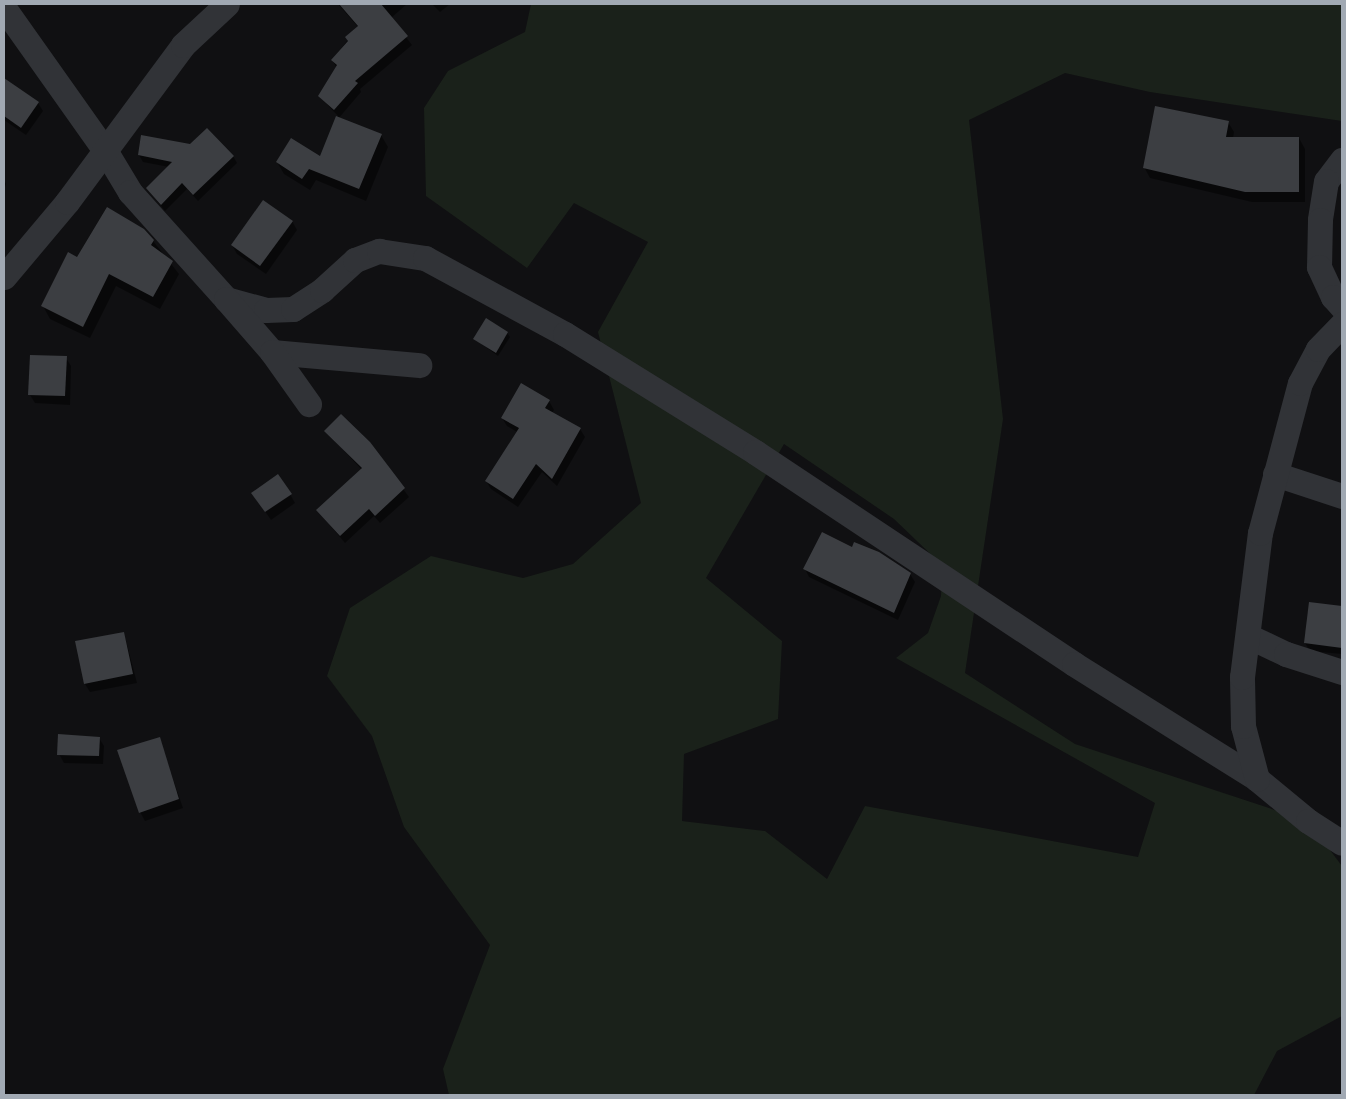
<!DOCTYPE html>
<html>
<head>
<meta charset="utf-8">
<style>
  body { margin:0 }
  #map { position:relative; width:1346px; height:1099px; overflow:hidden; background:#101012; font-family:Quicksand,sans-serif }
  div>[style] { position:absolute }
  .green>* { inset:0; background:#1a211a }
  .shadow>* { inset:0; background:#0007 }
  .building>* { inset:0; background:#3c3e42 }
  .street>* { height:25px; margin:-12.5px; padding:0 12.5px; transform-origin:12.5px; border-radius:12.5px; background:#313337 }
  span { translate:-50% -50%; white-space:nowrap; text-align:center; line-height:1.15; -webkit-text-stroke:4px #0b0b0d; paint-order:stroke }
  .frame { position:absolute; inset:0; border:5px solid #a1a9b3; pointer-events:none }
</style>
</head>
<body>
<div id="map">
  <div class="green">
    <i style="clip-path:polygon(evenodd,531px 4px,1342px 4px,1342px 121px,1150px 92px,1065px 73px,969px 120px,1003px 419px,965px 673px,1075px 744px,1308px 821px,1342px 866px,1342px 1016px,1277px 1051px,1254px 1095px,449px 1095px,443px 1069px,490px 945px,404px 827px,372px 736px,327px 676px,350px 608px,431px 556px,523px 578px,573px 564px,641px 503px,598px 332px,648px 242px,574px 203px,527px 268px,426px 196px,424px 108px,448px 71px,525px 32px,531px 4px,784px 444px,894px 519px,942px 565px,941px 596px,928px 633px,896px 658px,1155px 803px,1138px 857px,865px 806px,827px 879px,765px 831px,682px 821px,684px 754px,778px 719px,782px 641px,706px 578px,784px 444px)"></i>
  </div>
  <div class="shadow">
    <i style="clip-path:polygon(338px 4px,407px 4px,391px 18px,412px 45px,360px 89px,361px 92px,338px 119px,381px 135px,388px 147px,366px 201px,316px 180px,310px 190px,284px 174px,277px 162px,321px 158px,338px 116px,319px 96px,337px 68px,332px 60px,358px 27px)"></i>
    <i style="clip-path:polygon(432px 4px,450px 4px,440px 12px)"></i>
    <i style="clip-path:polygon(4px 80px,38px 103px,43px 111px,26px 135px,4px 120px)"></i>
    <i style="clip-path:polygon(1228px 122px,1234px 132px,1233px 138px,1299px 138px,1305px 149px,1305px 202px,1252px 202px,1150px 178px,1144px 167px)"></i>
    <i style="clip-path:polygon(139px 155px,233px 156px,237px 163px,198px 201px,187px 189px,165px 211px,147px 188px,169px 167px,143px 162px)"></i>
    <i style="clip-path:polygon(4px 179px,6px 184px,4px 190px)"></i>
    <i style="clip-path:polygon(292px 221px,297px 230px,266px 274px,237px 254px,232px 245px)"></i>
    <i style="clip-path:polygon(153px 241px,179px 274px,160px 309px,116px 286px,90px 338px,50px 319px,43px 306px)"></i>
    <i style="clip-path:polygon(507px 333px,510px 337px,498px 356px,475px 339px)"></i>
    <i style="clip-path:polygon(66px 358px,71px 366px,70px 405px,35px 403px,30px 395px)"></i>
    <i style="clip-path:polygon(549px 401px,554px 410px,552px 413px,580px 429px,585px 437px,557px 486px,542px 472px,518px 507px,491px 489px,486px 481px,517px 432px,507px 426px,502px 418px)"></i>
    <i style="clip-path:polygon(326px 431px,369px 443px,409px 497px,380px 523px,374px 516px,345px 543px,318px 511px,362px 470px)"></i>
    <i style="clip-path:polygon(290px 494px,295px 503px,271px 520px,258px 501px)"></i>
    <i style="clip-path:polygon(853px 548px,910px 574px,915px 582px,898px 620px,809px 577px,805px 569px)"></i>
    <i style="clip-path:polygon(1310px 604px,1342px 608px,1342px 654px,1310px 651px,1305px 643px)"></i>
    <i style="clip-path:polygon(124px 633px,137px 683px,90px 692px,85px 684px)"></i>
    <i style="clip-path:polygon(99px 738px,104px 746px,103px 764px,64px 763px,59px 754px)"></i>
    <i style="clip-path:polygon(159px 739px,183px 808px,145px 821px,140px 812px)"></i>
  </div>
  <div class="building">
    <i style="clip-path:polygon(339px 4px,381px 4px,408px 36px,355px 81px,358px 83px,334px 110px,318px 96px,337px 65px,331px 60px,348px 41px,345px 37px,358px 26px)"></i>
    <i style="clip-path:polygon(4px 78px,39px 102px,21px 128px,4px 116px)"></i>
    <i style="clip-path:polygon(1155px 106px,1229px 121px,1226px 137px,1299px 137px,1299px 192px,1245px 192px,1143px 168px)"></i>
    <i style="clip-path:polygon(336px 116px,382px 134px,359px 189px,309px 169px,302px 179px,276px 162px,291px 138px,320px 156px)"></i>
    <i style="clip-path:polygon(207px 128px,234px 156px,193px 195px,182px 183px,161px 205px,146px 188px,172px 162px,138px 155px,141px 135px,190px 144px)"></i>
    <i style="clip-path:polygon(263px 200px,293px 221px,260px 266px,231px 245px)"></i>
    <i style="clip-path:polygon(107px 207px,144px 229px,154px 240px,151px 245px,173px 261px,153px 297px,109px 274px,83px 327px,41px 306px,68px 252px,77px 257px)"></i>
    <i style="clip-path:polygon(486px 318px,508px 332px,496px 353px,473px 339px)"></i>
    <i style="clip-path:polygon(30px 355px,67px 356px,65px 396px,28px 395px)"></i>
    <i style="clip-path:polygon(521px 383px,550px 400px,545px 408px,581px 428px,552px 479px,536px 464px,513px 499px,485px 481px,519px 428px,501px 418px)"></i>
    <i style="clip-path:polygon(341px 414px,370px 442px,405px 488px,375px 516px,369px 509px,340px 536px,316px 510px,362px 468px,324px 431px)"></i>
    <i style="clip-path:polygon(278px 474px,292px 494px,265px 512px,251px 493px)"></i>
    <i style="clip-path:polygon(822px 532px,852px 547px,854px 542px,879px 552px,911px 573px,894px 613px,803px 569px)"></i>
    <i style="clip-path:polygon(1309px 602px,1342px 606px,1342px 648px,1304px 643px)"></i>
    <i style="clip-path:polygon(124px 632px,133px 674px,84px 684px,75px 641px)"></i>
    <i style="clip-path:polygon(58px 734px,100px 737px,99px 756px,57px 755px)"></i>
    <i style="clip-path:polygon(160px 737px,179px 799px,139px 813px,117px 750px)"></i>
  </div>
  <div class="street">
    <i style="left:4px;top:8px;width:176px;rotate:54.7deg"></i>
    <i style="left:106px;top:152px;width:47px;rotate:59deg"></i>
    <i style="left:130px;top:192px;width:144px;rotate:48.1deg"></i>
    <i style="left:226px;top:299px;width:41px;rotate:15.4deg"></i>
    <i style="left:266px;top:310px;width:27px;rotate:-2deg"></i>
    <i style="left:293px;top:309px;width:35px;rotate:-33deg"></i>
    <i style="left:322px;top:290px;width:45px;rotate:-42.3deg"></i>
    <i style="left:355px;top:260px;width:26px;rotate:-21deg"></i>
    <i style="left:379px;top:251px;width:47px;rotate:8.7deg"></i>
    <i style="left:425px;top:258px;width:159px;rotate:28.5deg"></i>
    <i style="left:565px;top:334px;width:224px;rotate:31.8deg"></i>
    <i style="left:755px;top:452px;width:383px;rotate:33.6deg"></i>
    <i style="left:1074px;top:664px;width:216px;rotate:32.1deg"></i>
    <i style="left:1257px;top:779px;width:66px;rotate:39.5deg"></i>
    <i style="left:1308px;top:821px;width:40px;rotate:32.9deg"></i>
    <i style="left:1342px;top:160px;width:26px;rotate:127deg"></i>
    <i style="left:1326px;top:181px;width:39px;rotate:99deg"></i>
    <i style="left:1320px;top:220px;width:47px;rotate:91.2deg"></i>
    <i style="left:1319px;top:267px;width:33px;rotate:65deg"></i>
    <i style="left:1333px;top:297px;width:13px;rotate:48deg"></i>
    <i style="left:4px;top:277px;width:98px;rotate:-50deg"></i>
    <i style="left:67px;top:202px;width:195px;rotate:-53.5deg"></i>
    <i style="left:183px;top:45px;width:60px;rotate:-43deg"></i>
    <i style="left:226px;top:299px;width:70px;rotate:49deg"></i>
    <i style="left:272px;top:352px;width:148px;rotate:5.1deg"></i>
    <i style="left:272px;top:352px;width:64px;rotate:54.6deg"></i>
    <i style="left:1275px;top:474px;width:71px;rotate:18.2deg"></i>
    <i style="left:1248px;top:636px;width:42px;rotate:25.3deg"></i>
    <i style="left:1286px;top:654px;width:59px;rotate:17.8deg"></i>
    <i style="left:1257px;top:779px;width:55px;rotate:-104.8deg"></i>
    <i style="left:1243px;top:726px;width:49px;rotate:-91.2deg"></i>
    <i style="left:1242px;top:677px;width:145px;rotate:-82.9deg"></i>
    <i style="left:1260px;top:533px;width:155px;rotate:-75.1deg"></i>
    <i style="left:1300px;top:383px;width:38px;rotate:-62deg"></i>
    <i style="left:1318px;top:349px;width:35px;rotate:-46deg"></i>
  </div>
  <div class="frame"></div>
</div>
</body>
</html>
